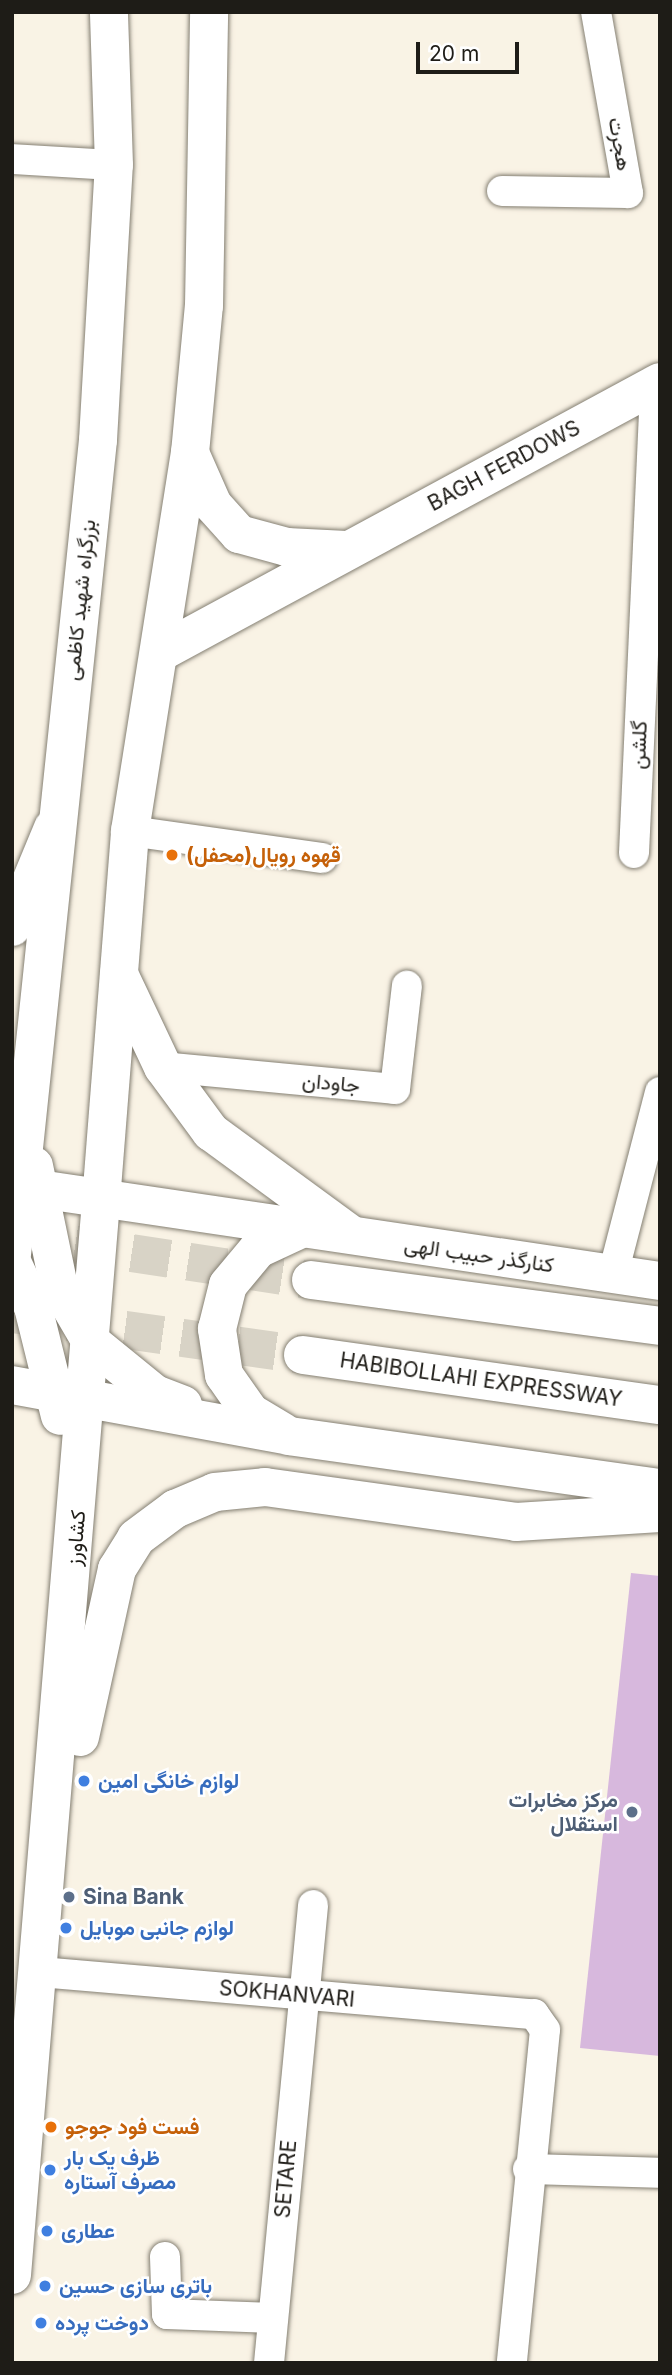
<!DOCTYPE html>
<html>
<head>
<meta charset="utf-8">
<style>
  body { margin:0 }
  #map { position:relative; width:672px; height:2375px; overflow:hidden; background:#f9f3e5; font-family:Inter,Vazirmatn,sans-serif }
  div>[style] { position:absolute }
  .building>* { inset:0; background:#d7b8dd }
  .highway-tunnel>* { height:38px; margin-top:-19px; transform-origin:0; background:repeating-linear-gradient(90deg,#d8d3c6 0 38px,transparent 0 57px) }
  .roads { filter:drop-shadow(0 0 2px #847f72) drop-shadow(0 0 2px #847f72) }
  .street>* { height:30px; margin:-15px; padding:0 15px; transform-origin:15px; border-radius:15px; background:#fff }
  .secondary>* { height:38px; margin:-19px; padding:0 19px; transform-origin:19px; border-radius:19px; background:#fff }
  .primary>* { height:38px; margin:-19px; padding:0 19px; transform-origin:19px; border-radius:19px; background:#fff }
  .highway>* { height:38px; margin:-19px; padding:0 19px; transform-origin:19px; border-radius:19px; background:#fff }
  .dots>* { width:19px; height:19px; translate:-50% -50%; box-sizing:border-box; border:4px solid #fff; border-radius:50% }
  span { translate:-50% -50%; white-space:nowrap; text-align:center; line-height:1.15; -webkit-text-stroke:5px #fff; paint-order:stroke }
  .street-label { font-size:21px; color:#1e1c17 }
  .food-label { font-size:21px; color:#c56008; font-weight:700 }
  .left { translate:0 -50%; text-align:left }
  .shop-label { font-size:21px; color:#366cbe; font-weight:700 }
  .service-label { font-size:21px; color:#4e5e75; font-weight:700 }
  .right { translate:-100% -50%; text-align:right }
  .frame { position:absolute; inset:0; border:14px solid #1e1c17; pointer-events:none }
  .scale { position:absolute; left:416px; top:42px; width:103px; height:32px; box-sizing:border-box; border:4px solid #1e1c17; border-top:0; padding-left:9px; font-size:21px; line-height:24px; white-space:nowrap; color:#1e1c17; -webkit-text-stroke:5px #fff; paint-order:stroke }
</style>
</head>
<body>
<div id="map">
  <div class="building">
    <i style="clip-path:polygon(631px 1573px,660px 1576px,660px 2056px,580px 2048px)"></i>
  </div>
  <div class="highway-tunnel">
    <i style="left:19px;top:1236px;width:295px;rotate:8.6deg"></i>
    <i style="left:12px;top:1314px;width:294px;rotate:8deg"></i>
  </div>
  <div class="roads">
    <div class="street">
      <i style="left:12px;top:159px;width:102px;rotate:3.4deg"></i>
      <i style="left:502px;top:191px;width:126px;rotate:0.9deg"></i>
      <i style="left:628px;top:193px;width:184px;rotate:-100deg"></i>
      <i style="left:130px;top:831px;width:194px;rotate:8deg"></i>
      <i style="left:634px;top:853px;width:468px;rotate:-87.4deg"></i>
      <i style="left:163px;top:1067px;width:233px;rotate:5.4deg"></i>
      <i style="left:395px;top:1089px;width:104px;rotate:-83.4deg"></i>
      <i style="left:613px;top:1274px;width:188px;rotate:-75.5deg"></i>
      <i style="left:40px;top:1972px;width:496px;rotate:4.9deg"></i>
      <i style="left:534px;top:2014px;width:19px;rotate:55deg"></i>
      <i style="left:545px;top:2030px;width:335px;rotate:95.7deg"></i>
      <i style="left:528px;top:2169px;width:132px;rotate:1.7deg"></i>
      <i style="left:165px;top:2257px;width:57px;rotate:88deg"></i>
      <i style="left:167px;top:2314px;width:106px;rotate:2.2deg"></i>
      <i style="left:269px;top:2363px;width:460px;rotate:-84.5deg"></i>
    </div>
    <div class="secondary">
      <i style="left:190px;top:453px;width:57px;rotate:66.1deg"></i>
      <i style="left:213px;top:505px;width:39px;rotate:48deg"></i>
      <i style="left:239px;top:534px;width:50px;rotate:15.2deg"></i>
      <i style="left:287px;top:547px;width:59px;rotate:2.9deg"></i>
      <i style="left:161px;top:652px;width:567px;rotate:-28.42deg"></i>
    </div>
    <div class="primary">
      <i style="left:12px;top:927px;width:107px;rotate:-67.5deg"></i>
      <i style="left:119px;top:974px;width:103px;rotate:64.7deg"></i>
      <i style="left:163px;top:1067px;width:81px;rotate:53.6deg"></i>
      <i style="left:211px;top:1132px;width:171px;rotate:36.2deg"></i>
      <i style="left:34px;top:1166px;width:124px;rotate:78.3deg"></i>
      <i style="left:59px;top:1287px;width:64px;rotate:59.8deg"></i>
      <i style="left:91px;top:1342px;width:82px;rotate:39.1deg"></i>
      <i style="left:155px;top:1394px;width:30px;rotate:21deg"></i>
      <i style="left:12px;top:1185px;width:655px;rotate:8.43deg"></i>
      <i style="left:12px;top:1254px;width:68px;rotate:-83.3deg"></i>
      <i style="left:12px;top:1262px;width:50px;rotate:65deg"></i>
      <i style="left:33px;top:1307px;width:112px;rotate:76.1deg"></i>
      <i style="left:12px;top:1385px;width:282px;rotate:10.4deg"></i>
      <i style="left:289px;top:1436px;width:375px;rotate:8deg"></i>
      <i style="left:283px;top:1432px;width:39px;rotate:-149deg"></i>
      <i style="left:250px;top:1412px;width:45px;rotate:-125.1deg"></i>
      <i style="left:224px;top:1375px;width:47px;rotate:-98.7deg"></i>
      <i style="left:217px;top:1329px;width:45px;rotate:-76deg"></i>
      <i style="left:228px;top:1285px;width:47px;rotate:-50.2deg"></i>
      <i style="left:258px;top:1249px;width:45px;rotate:-24.9deg"></i>
      <i style="left:80px;top:1737px;width:172px;rotate:-77.6deg"></i>
      <i style="left:117px;top:1569px;width:36px;rotate:-58deg"></i>
      <i style="left:136px;top:1538px;width:49px;rotate:-36.6deg"></i>
      <i style="left:175px;top:1509px;width:43px;rotate:-23deg"></i>
      <i style="left:215px;top:1492px;width:50px;rotate:-5.7deg"></i>
      <i style="left:265px;top:1487px;width:253px;rotate:7.9deg"></i>
      <i style="left:516px;top:1522px;width:144px;rotate:-3.6deg"></i>
      <i style="left:12px;top:2275px;width:1078px;rotate:-85.26deg"></i>
    </div>
    <div class="highway">
      <i style="left:20px;top:1186px;width:750px;rotate:-84.03deg"></i>
      <i style="left:98px;top:440px;width:275px;rotate:-86.7deg"></i>
      <i style="left:114px;top:165px;width:153px;rotate:-91.9deg"></i>
      <i style="left:101px;top:1201px;width:371px;rotate:-85.5deg"></i>
      <i style="left:130px;top:831px;width:383px;rotate:-81deg"></i>
      <i style="left:190px;top:453px;width:148px;rotate:-84.6deg"></i>
      <i style="left:204px;top:306px;width:294px;rotate:-89deg"></i>
      <i style="left:311px;top:1280px;width:352px;rotate:7.5deg"></i>
      <i style="left:303px;top:1355px;width:360px;rotate:8deg"></i>
    </div>
  </div>
  <div class="dots">
    <i style="left:172px;top:855px;background:#e8710a"></i>
    <i style="left:84px;top:1781px;background:#3f7fe0"></i>
    <i style="left:632px;top:1812px;background:#5c6f8a"></i>
    <i style="left:69px;top:1897px;background:#5c6f8a"></i>
    <i style="left:66px;top:1928px;background:#3f7fe0"></i>
    <i style="left:51px;top:2127px;background:#e8710a"></i>
    <i style="left:50px;top:2170px;background:#3f7fe0"></i>
    <i style="left:47px;top:2231px;background:#3f7fe0"></i>
    <i style="left:45px;top:2286px;background:#3f7fe0"></i>
    <i style="left:41px;top:2323px;background:#3f7fe0"></i>
  </div>
  <div class="street-label">
    <span style="left:620px;top:144px;rotate:80deg">هجرت</span>
    <span style="left:504px;top:466px;rotate:-28deg">BAGH FERDOWS</span>
    <span style="left:80px;top:600px;rotate:-84deg">بزرگراه شهید کاظمی</span>
    <span style="left:639px;top:745px;rotate:-88deg">گلشن</span>
    <span style="left:331px;top:1083px;rotate:5deg">جاودان</span>
    <span style="left:479px;top:1255px;rotate:8deg">کنارگذر حبیب الهی</span>
    <span style="left:481px;top:1380px;rotate:8deg">HABIBOLLAHI EXPRESSWAY</span>
    <span style="left:76px;top:1538px;rotate:-85deg">کشاورز</span>
    <span style="left:287px;top:1994px;rotate:5deg">SOKHANVARI</span>
    <span style="left:286px;top:2179px;rotate:-85deg">SETARE</span>
  </div>
  <div class="food-label">
    <span class="left" style="left:186px;top:855px">قهوه رویال(محفل)</span>
    <span class="left" style="left:65px;top:2127px">فست فود جوجو</span>
  </div>
  <div class="shop-label">
    <span class="left" style="left:98px;top:1781px">لوازم خانگی امین</span>
    <span class="left" style="left:80px;top:1928px">لوازم جانبی موبایل</span>
    <span class="left" style="left:64px;top:2170px">ظرف یک بار<br>مصرف آستاره</span>
    <span class="left" style="left:61px;top:2231px">عطاری</span>
    <span class="left" style="left:59px;top:2286px">باتری سازی حسین</span>
    <span class="left" style="left:55px;top:2323px">دوخت پرده</span>
  </div>
  <div class="service-label">
    <span class="right" style="left:618px;top:1812px">مرکز مخابرات<br>استقلال</span>
    <span class="left" style="left:83px;top:1897px">Sina Bank</span>
  </div>
  <div class="frame"></div>
  <div class="scale">20 m</div>
</div>
</body>
</html>
